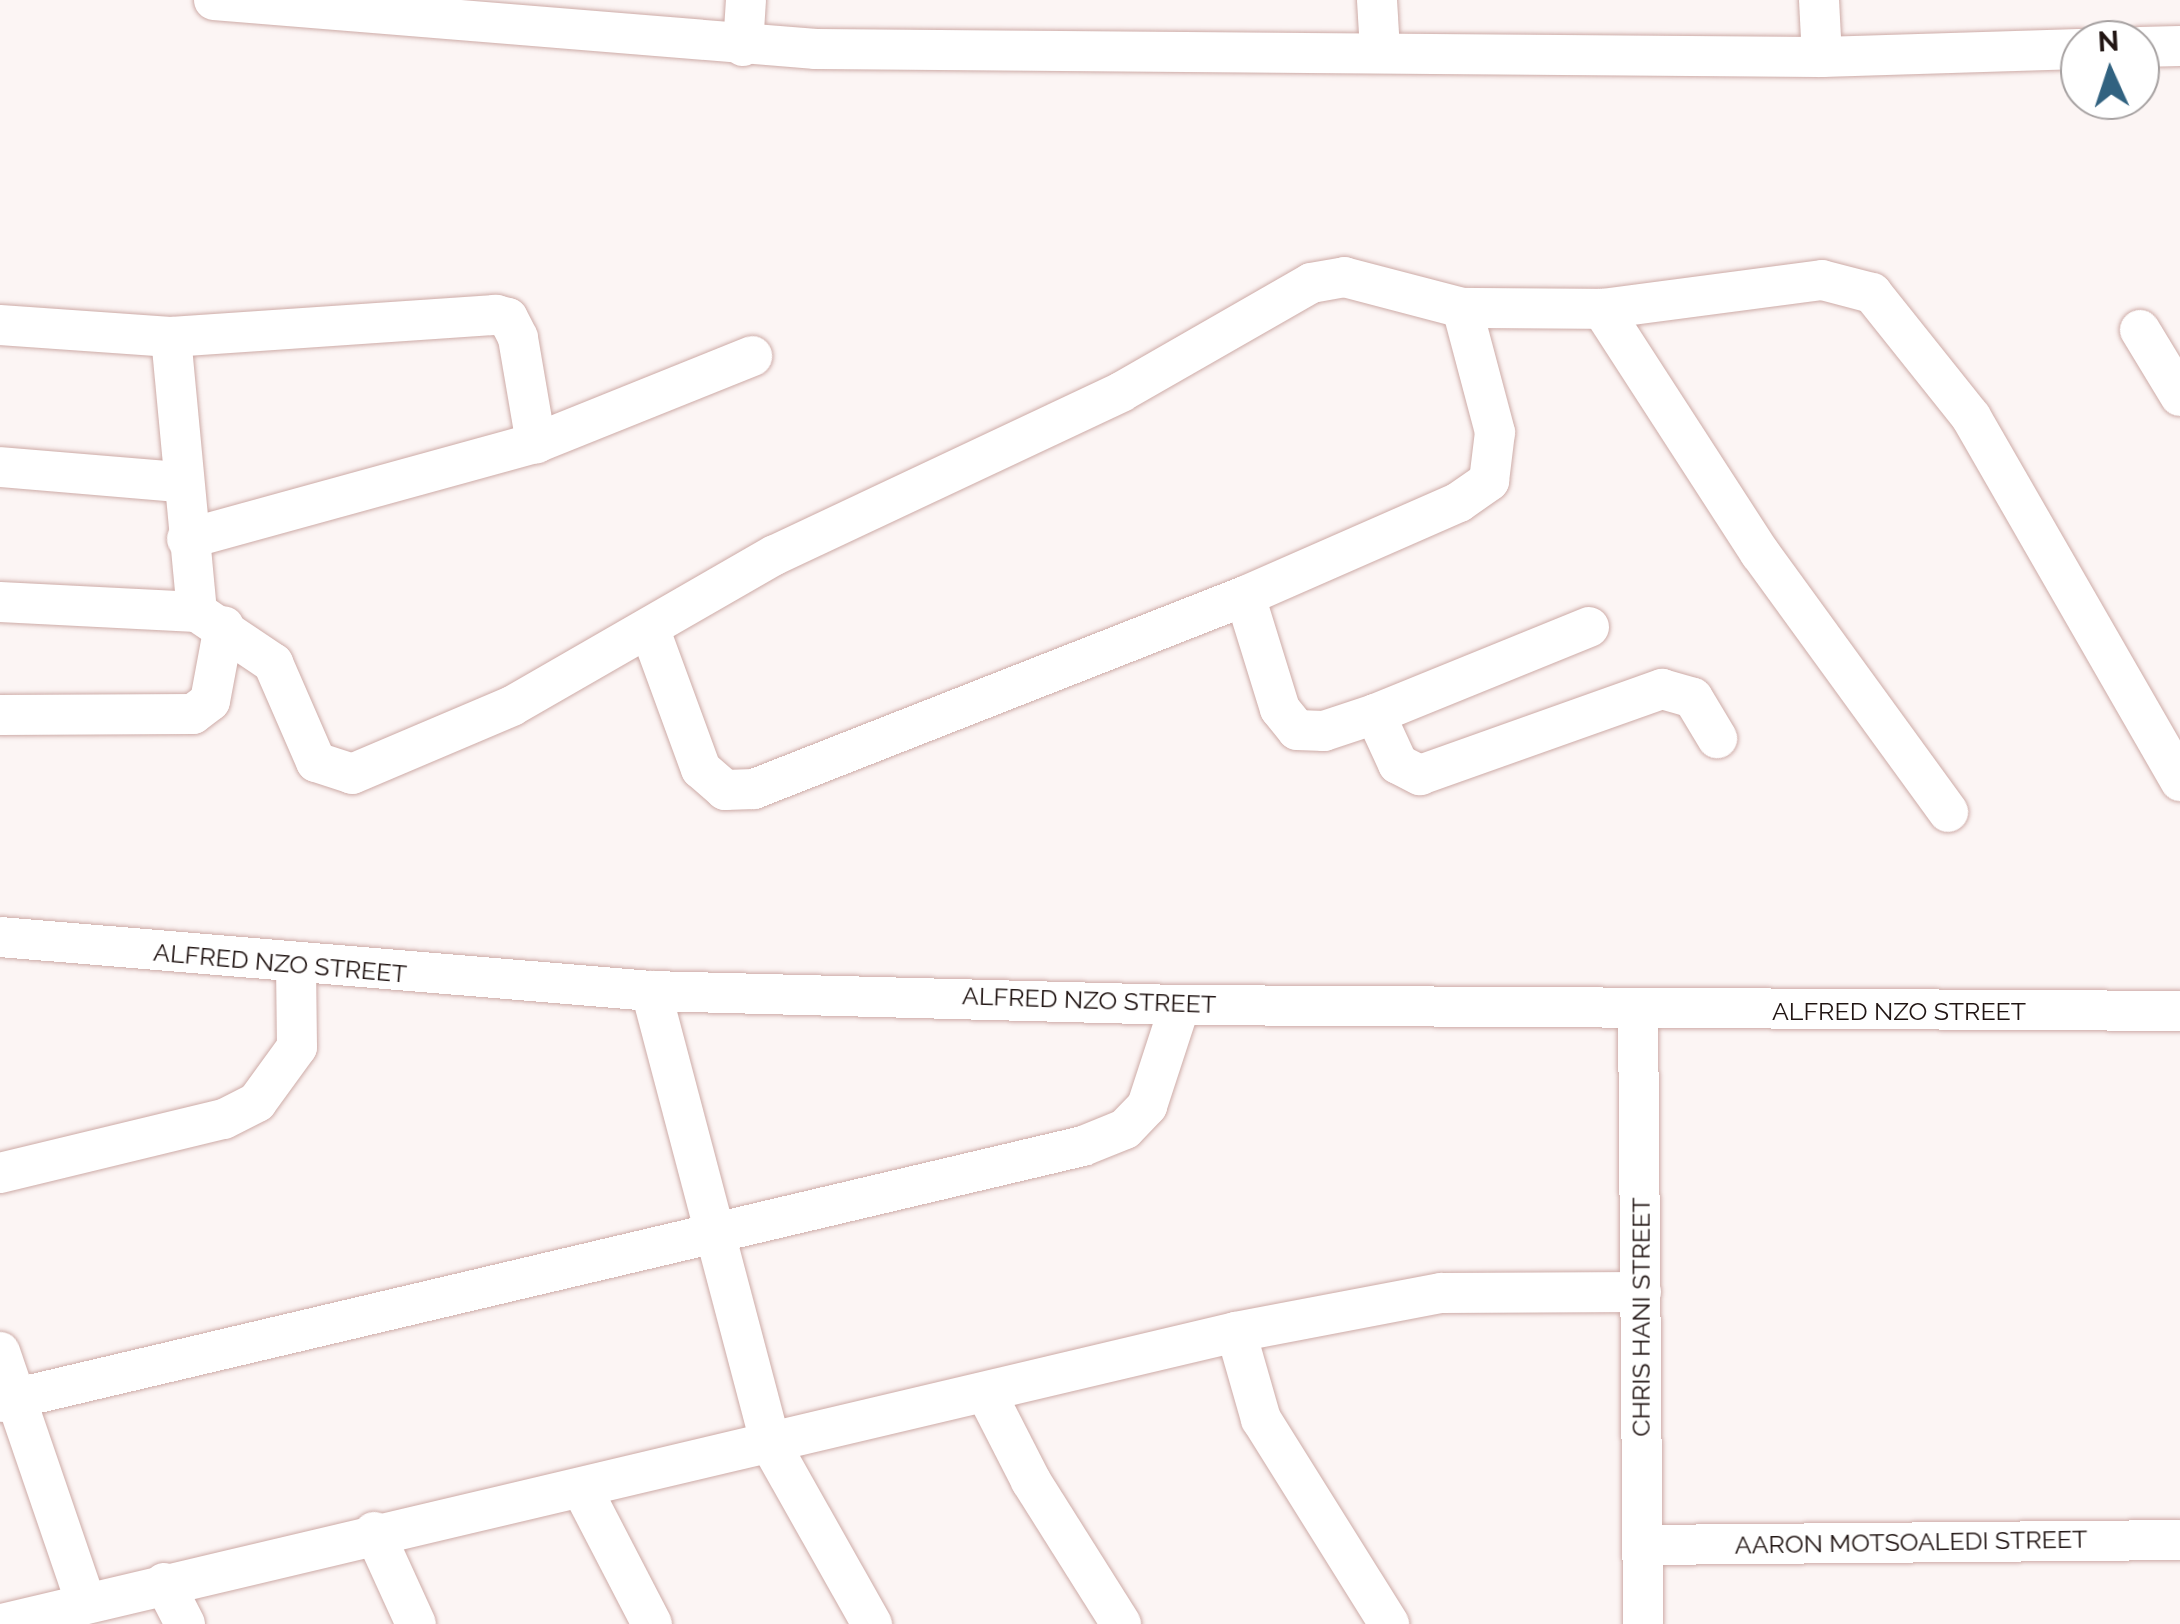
<!DOCTYPE html>
<html>
<head>
<meta charset="utf-8">
<style>
  body { margin:0 }
  #map { position:relative; width:2180px; height:1624px; overflow:hidden; background:#fcf5f4; font-family:Raleway,sans-serif }
  div>[style] { position:absolute }
  .roads { filter:drop-shadow(0 0 2px #cdaba7) drop-shadow(0 0 2px #cdaba7) }
  .minor>* { height:40px; margin:-20px; padding:0 20px; transform-origin:20px; border-radius:20px; background:#fff }
  span { translate:-50% -50%; white-space:nowrap; text-align:center; line-height:1.15; -webkit-text-stroke:10px #fff; paint-order:stroke }
  .street-label { font-size:25px; color:#211513 }
  .north { position:absolute; left:2060px; top:20px; width:100px; height:100px; box-sizing:border-box; background:#fff; border:2px solid #a6a1a1; border-radius:50%; rotate:357deg; font-size:28px; font-weight:700; line-height:40px; text-align:center; color:#211513 }
  .north::after { content:''; display:block; margin:auto; width:35px; height:45px; background:#316280; clip-path:polygon(50% 0,100% 100%,50% 72%,0 100%) }
</style>
</head>
<body>
<div id="map">
  <div class="roads">
    <div class="minor">
      <i style="left:214px;top:0;width:604px;rotate:4.65deg"></i>
      <i style="left:816px;top:49px;width:1006px;rotate:0.46deg"></i>
      <i style="left:1822px;top:57px;width:258px;rotate:-1.8deg"></i>
      <i style="left:1377px;top:0;width:50px;rotate:86.6deg"></i>
      <i style="left:1819px;top:0;width:57px;rotate:87deg"></i>
      <i style="left:743px;top:46px;width:46px;rotate:-86.3deg"></i>
      <i style="left:2140px;top:47px;width:40px;rotate:-1.4deg"></i>
      <i style="left:1602px;top:309px;width:222px;rotate:-7.5deg"></i>
      <i style="left:1822px;top:280px;width:52px;rotate:14.6deg"></i>
      <i style="left:1872px;top:293px;width:159px;rotate:51.4deg"></i>
      <i style="left:1971px;top:417px;width:420px;rotate:60.1deg"></i>
      <i style="left:0;top:325px;width:171px;rotate:4deg"></i>
      <i style="left:171px;top:337px;width:326px;rotate:-3.9deg"></i>
      <i style="left:496px;top:315px;width:12px;rotate:14deg"></i>
      <i style="left:508px;top:318px;width:22px;rotate:63deg"></i>
      <i style="left:518px;top:338px;width:107px;rotate:80.3deg"></i>
      <i style="left:2140px;top:330px;width:77px;rotate:58.8deg"></i>
      <i style="left:171px;top:337px;width:276px;rotate:84.6deg"></i>
      <i style="left:0;top:467px;width:180px;rotate:4.8deg"></i>
      <i style="left:187px;top:539px;width:362px;rotate:-15.4deg"></i>
      <i style="left:536px;top:443px;width:233px;rotate:-21.9deg"></i>
      <i style="left:1245px;top:596px;width:118px;rotate:72.8deg"></i>
      <i style="left:1280px;top:709px;width:27px;rotate:51deg"></i>
      <i style="left:1297px;top:730px;width:27px;rotate:2deg"></i>
      <i style="left:1324px;top:731px;width:54px;rotate:-18.4deg"></i>
      <i style="left:1375px;top:714px;width:231px;rotate:-22.1deg"></i>
      <i style="left:0;top:602px;width:197px;rotate:2.9deg"></i>
      <i style="left:197px;top:612px;width:92px;rotate:33.9deg"></i>
      <i style="left:273px;top:663px;width:108px;rotate:66.5deg"></i>
      <i style="left:316px;top:762px;width:38px;rotate:18deg"></i>
      <i style="left:352px;top:774px;width:174px;rotate:-23deg"></i>
      <i style="left:512px;top:706px;width:303px;rotate:-29.9deg"></i>
      <i style="left:775px;top:555px;width:382px;rotate:-25.2deg"></i>
      <i style="left:1121px;top:392px;width:219px;rotate:-29.8deg"></i>
      <i style="left:1311px;top:283px;width:34px;rotate:-10deg"></i>
      <i style="left:1344px;top:277px;width:122px;rotate:14.7deg"></i>
      <i style="left:1462px;top:308px;width:140px;rotate:0.4deg"></i>
      <i style="left:1602px;top:309px;width:291px;rotate:57.1deg"></i>
      <i style="left:1760px;top:553px;width:320px;rotate:54deg"></i>
      <i style="left:650px;top:630px;width:148px;rotate:69.9deg"></i>
      <i style="left:701px;top:769px;width:32px;rotate:41deg"></i>
      <i style="left:725px;top:790px;width:29px;rotate:-2deg"></i>
      <i style="left:754px;top:789px;width:528px;rotate:-21.46deg"></i>
      <i style="left:1245px;top:596px;width:234px;rotate:-23.7deg"></i>
      <i style="left:1459px;top:502px;width:37px;rotate:-35deg"></i>
      <i style="left:1489px;top:481px;width:49px;rotate:-83deg"></i>
      <i style="left:1495px;top:432px;width:128px;rotate:-104.9deg"></i>
      <i style="left:1375px;top:714px;width:55px;rotate:65.3deg"></i>
      <i style="left:1398px;top:764px;width:25px;rotate:27deg"></i>
      <i style="left:1420px;top:775px;width:257px;rotate:-19.6deg"></i>
      <i style="left:1662px;top:689px;width:32px;rotate:16deg"></i>
      <i style="left:1693px;top:698px;width:47px;rotate:59deg"></i>
      <i style="left:0;top:715px;width:193px;rotate:-0.3deg"></i>
      <i style="left:193px;top:714px;width:21px;rotate:-37deg"></i>
      <i style="left:210px;top:701px;width:76px;rotate:-79.4deg"></i>
      <i style="left:0;top:937px;width:653px;rotate:4.74deg"></i>
      <i style="left:651px;top:991px;width:529px;rotate:1.52deg"></i>
      <i style="left:1180px;top:1005px;width:1000px;rotate:0.34deg"></i>
      <i style="left:651px;top:991px;width:470px;rotate:75.2deg"></i>
      <i style="left:771px;top:1445px;width:206px;rotate:60.6deg"></i>
      <i style="left:1638px;top:1010px;width:614px;rotate:89.53deg"></i>
      <i style="left:0;top:1173px;width:230px;rotate:-13.6deg"></i>
      <i style="left:224px;top:1119px;width:37px;rotate:-27deg"></i>
      <i style="left:257px;top:1102px;width:68px;rotate:-54deg"></i>
      <i style="left:297px;top:1047px;width:81px;rotate:-90.7deg"></i>
      <i style="left:1236px;top:1332px;width:91px;rotate:74deg"></i>
      <i style="left:1261px;top:1419px;width:242px;rotate:58deg"></i>
      <i style="left:0;top:1352px;width:265px;rotate:71.1deg"></i>
      <i style="left:986px;top:1393px;width:99px;rotate:62.9deg"></i>
      <i style="left:1031px;top:1481px;width:169px;rotate:57.8deg"></i>
      <i style="left:0;top:1402px;width:1113px;rotate:-13.3deg"></i>
      <i style="left:1083px;top:1146px;width:45px;rotate:-22deg"></i>
      <i style="left:1125px;top:1129px;width:32px;rotate:-46deg"></i>
      <i style="left:1147px;top:1106px;width:106px;rotate:-71.9deg"></i>
      <i style="left:582px;top:1489px;width:152px;rotate:62.6deg"></i>
      <i style="left:374px;top:1532px;width:101px;rotate:65.5deg"></i>
      <i style="left:1643px;top:1545px;width:537px;rotate:-0.53deg"></i>
      <i style="left:164px;top:1583px;width:46px;rotate:62.9deg"></i>
      <i style="left:2px;top:1624px;width:1268px;rotate:-13.31deg"></i>
      <i style="left:1236px;top:1332px;width:209px;rotate:-10.8deg"></i>
      <i style="left:1441px;top:1293px;width:200px;rotate:-0.3deg"></i>
    </div>
  </div>
  <div class="street-label">
    <span style="left:280px;top:963px;rotate:5deg">ALFRED NZO STREET</span>
    <span style="left:1089px;top:1000px;rotate:2deg">ALFRED NZO STREET</span>
    <span style="left:1899px;top:1011px">ALFRED NZO STREET</span>
    <span style="left:1641px;top:1317px;rotate:-90deg">CHRIS HANI STREET</span>
    <span style="left:1911px;top:1542px;rotate:-1deg">AARON MOTSOALEDI STREET</span>
  </div>
  <div class="north">N</div>
</div>
</body>
</html>
